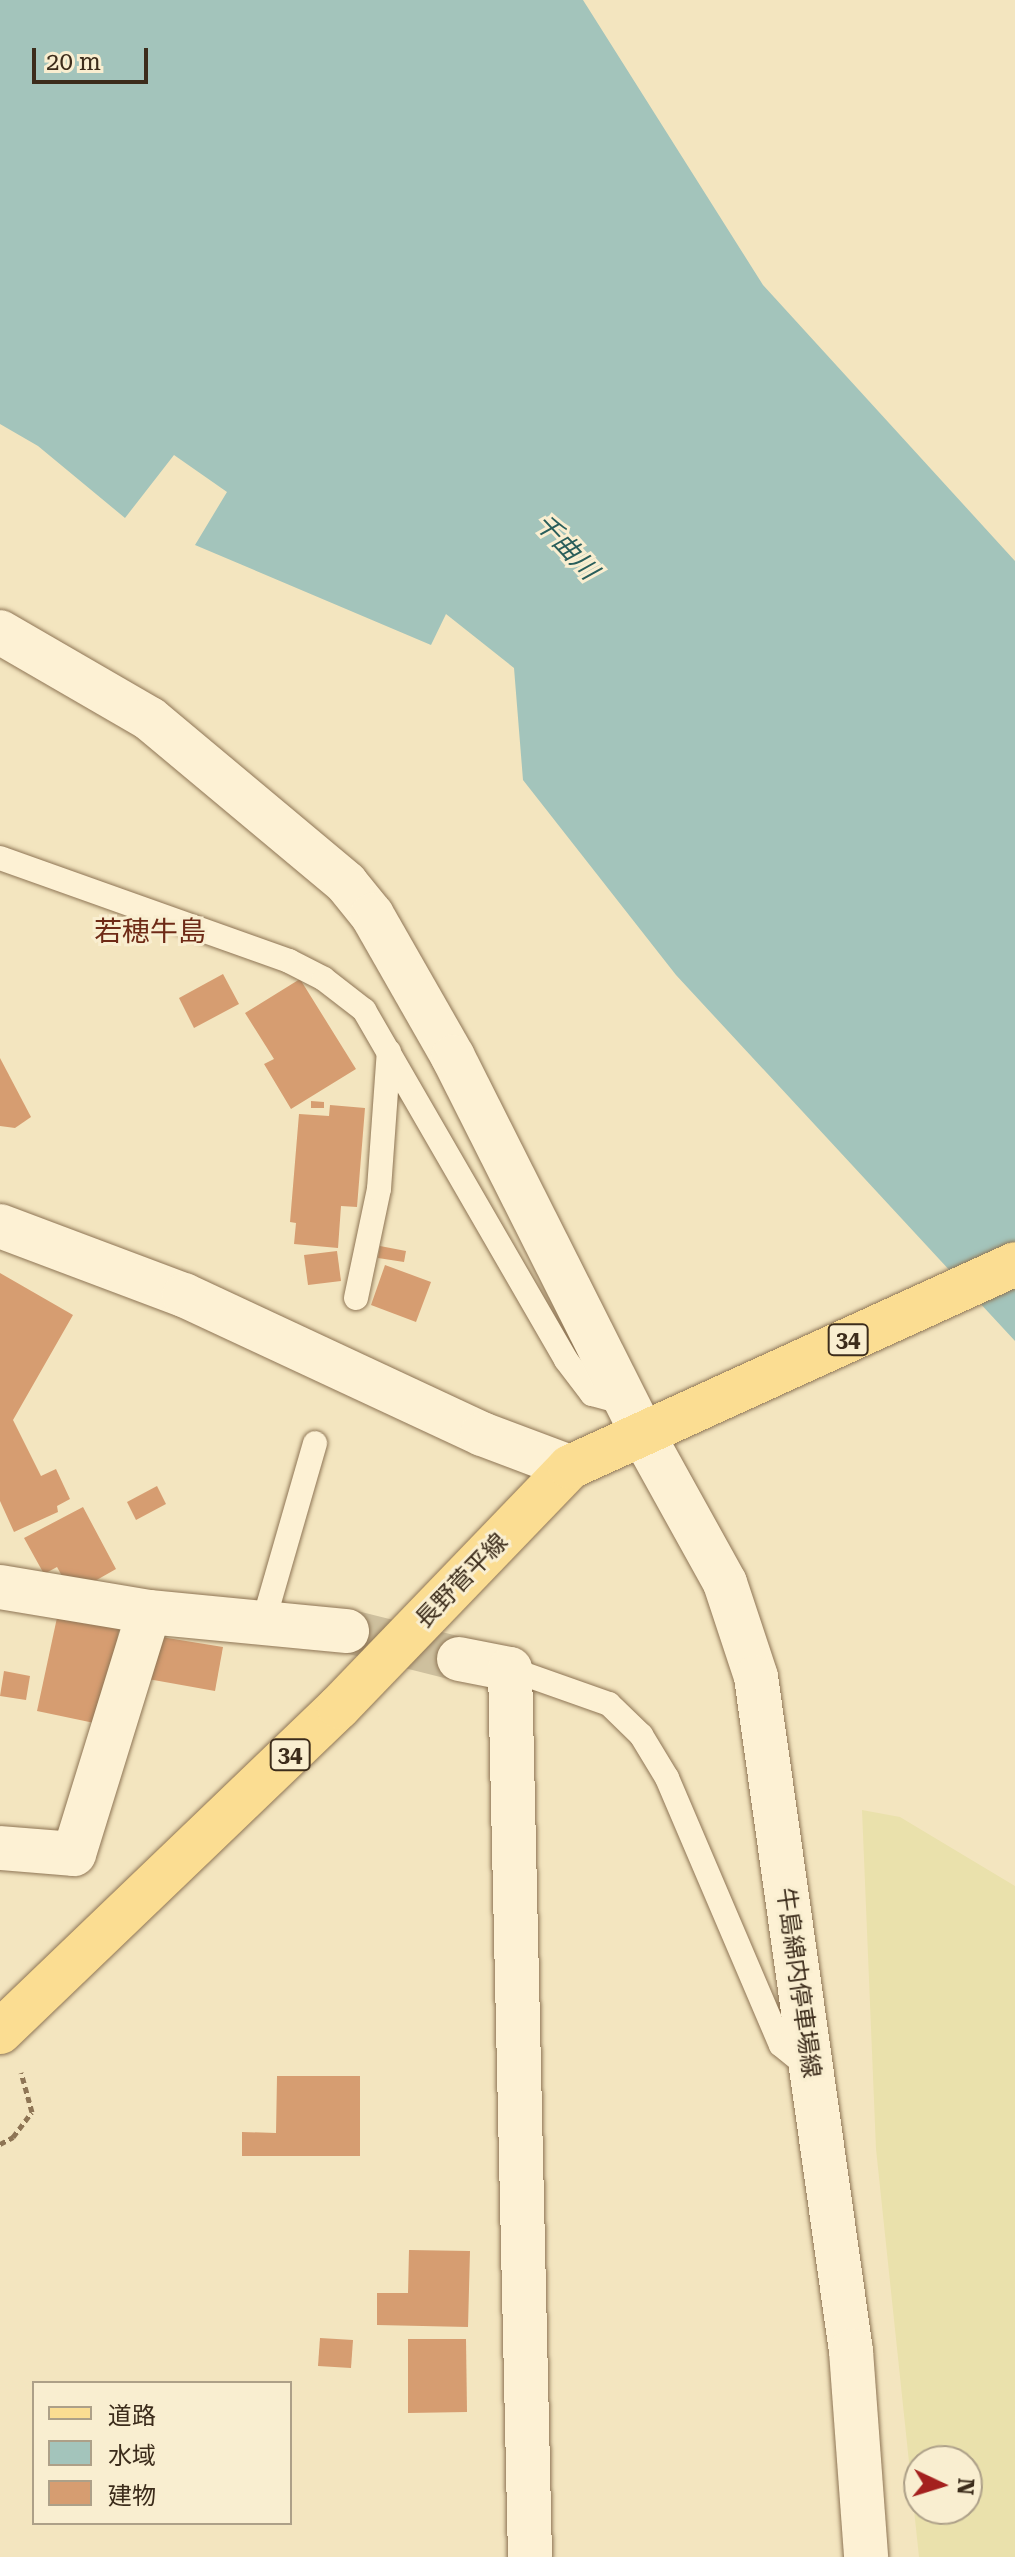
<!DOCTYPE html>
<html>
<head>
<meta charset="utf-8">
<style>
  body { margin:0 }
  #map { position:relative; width:1015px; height:2557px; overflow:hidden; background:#f3e5bf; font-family:"Roboto Serif","Noto Sans JP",serif }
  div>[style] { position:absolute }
  .farmland>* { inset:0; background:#eae1ac }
  .water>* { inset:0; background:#a3c4bb }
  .building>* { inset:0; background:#d69d71 }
  .street-tunnel>* { height:44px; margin-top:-22px; transform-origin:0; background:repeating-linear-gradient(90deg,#cec09e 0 44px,transparent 0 66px) }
  .path>* { height:5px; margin-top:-2.5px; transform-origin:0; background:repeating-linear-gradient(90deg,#8e7555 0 6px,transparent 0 10px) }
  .roads { filter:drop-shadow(0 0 2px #8e7555) drop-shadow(0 0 2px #8e7555) }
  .lane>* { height:24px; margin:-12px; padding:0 12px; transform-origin:12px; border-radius:12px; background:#fdf1d4 }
  .street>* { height:44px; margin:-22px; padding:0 22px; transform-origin:22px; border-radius:22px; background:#fdf1d4 }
  .secondary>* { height:44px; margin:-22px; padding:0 22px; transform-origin:22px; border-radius:22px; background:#fdf1d4 }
  .primary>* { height:44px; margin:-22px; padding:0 22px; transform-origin:22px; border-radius:22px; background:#fbdd92 }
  span { translate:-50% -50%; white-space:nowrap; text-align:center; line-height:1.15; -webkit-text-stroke:6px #f9eed0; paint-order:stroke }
  .shield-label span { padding:2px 6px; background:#f9eed0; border:2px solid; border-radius:6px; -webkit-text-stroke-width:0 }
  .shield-label { font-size:22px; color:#3c2c1b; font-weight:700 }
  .street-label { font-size:24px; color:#3c2c1b }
  .water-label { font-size:26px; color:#295e5b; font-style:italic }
  .quarter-label { font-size:28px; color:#6e2a16 }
  .legend { position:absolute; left:32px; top:2381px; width:260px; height:144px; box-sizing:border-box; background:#f9eed0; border:2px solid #ada088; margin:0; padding:10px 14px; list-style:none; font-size:24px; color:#3c2c1b }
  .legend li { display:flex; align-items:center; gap:16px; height:40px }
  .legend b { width:40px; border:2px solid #ada088 }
  .north { position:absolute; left:903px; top:2445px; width:80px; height:80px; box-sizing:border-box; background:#f9eed0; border:2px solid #ada088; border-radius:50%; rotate:94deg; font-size:22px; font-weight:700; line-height:32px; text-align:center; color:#3c2c1b }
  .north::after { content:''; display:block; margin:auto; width:28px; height:36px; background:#a4201e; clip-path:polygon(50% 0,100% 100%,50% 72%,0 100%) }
  .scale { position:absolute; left:32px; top:48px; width:116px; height:36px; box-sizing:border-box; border:4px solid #3c2c1b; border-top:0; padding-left:10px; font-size:24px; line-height:28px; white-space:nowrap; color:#3c2c1b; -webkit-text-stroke:6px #f9eed0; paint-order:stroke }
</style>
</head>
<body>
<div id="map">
  <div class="farmland">
    <i style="clip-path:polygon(evenodd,862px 1810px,900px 1817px,1015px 1886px,1015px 2557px,919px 2557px,876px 2149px,862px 1810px,919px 2461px,967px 2461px,967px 2509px,919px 2509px,919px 2461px)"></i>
  </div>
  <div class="water">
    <i style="clip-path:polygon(0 0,583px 0,763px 285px,1015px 561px,1015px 1341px,676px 975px,523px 780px,514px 668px,446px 614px,431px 645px,195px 545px,227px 492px,174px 455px,125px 518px,38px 446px,0 424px)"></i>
  </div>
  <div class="building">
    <i style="clip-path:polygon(223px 974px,239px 1004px,194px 1028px,179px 998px)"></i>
    <i style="clip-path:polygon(300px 979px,356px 1069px,291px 1109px,264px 1064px,274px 1059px,245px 1013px)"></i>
    <i style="clip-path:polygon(0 1058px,31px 1117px,15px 1128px,0 1126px)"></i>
    <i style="clip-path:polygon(311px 1101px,324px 1102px,324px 1108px,311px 1108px)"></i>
    <i style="clip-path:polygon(330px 1105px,365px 1108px,357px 1207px,341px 1206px,338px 1248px,294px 1244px,296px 1223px,290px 1222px,299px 1114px,329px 1116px)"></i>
    <i style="clip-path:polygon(380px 1246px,406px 1251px,404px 1262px,378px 1258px)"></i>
    <i style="clip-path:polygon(337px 1251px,341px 1281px,308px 1285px,304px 1255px)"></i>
    <i style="clip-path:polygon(385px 1265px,431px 1282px,416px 1322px,371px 1305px)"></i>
    <i style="clip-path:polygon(0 1273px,73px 1315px,13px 1420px,41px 1476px,56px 1469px,70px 1499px,57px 1506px,58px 1512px,14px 1532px,0 1501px)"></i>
    <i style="clip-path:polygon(157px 1486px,166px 1504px,136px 1520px,127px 1502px)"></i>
    <i style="clip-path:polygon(83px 1507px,116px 1569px,72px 1594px,57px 1567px,44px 1574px,24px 1538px)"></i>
    <i style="clip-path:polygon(58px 1613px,120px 1626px,99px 1724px,37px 1711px)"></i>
    <i style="clip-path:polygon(155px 1636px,223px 1647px,215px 1691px,148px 1679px)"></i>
    <i style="clip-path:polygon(4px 1671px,30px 1676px,26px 1700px,0 1696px)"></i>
    <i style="clip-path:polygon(277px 2076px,360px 2076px,360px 2156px,242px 2156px,242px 2132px,276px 2133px)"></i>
    <i style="clip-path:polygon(409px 2250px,470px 2251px,468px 2327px,377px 2325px,377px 2293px,408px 2293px)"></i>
    <i style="clip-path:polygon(320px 2338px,353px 2340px,351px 2368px,318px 2366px)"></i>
    <i style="clip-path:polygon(408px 2339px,466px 2339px,467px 2412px,408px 2413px)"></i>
  </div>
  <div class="street-tunnel">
    <i style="left:347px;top:1631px;width:115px;rotate:14deg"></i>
  </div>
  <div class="path">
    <i style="left:0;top:2144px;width:15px;rotate:-28deg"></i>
    <i style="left:13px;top:2137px;width:31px;rotate:-53deg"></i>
    <i style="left:32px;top:2112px;width:41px;rotate:-105.4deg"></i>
  </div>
  <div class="roads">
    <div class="lane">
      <i style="left:0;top:858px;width:307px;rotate:19.6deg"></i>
      <i style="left:289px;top:961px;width:39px;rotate:27deg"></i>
      <i style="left:324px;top:979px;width:51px;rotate:37.8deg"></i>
      <i style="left:364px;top:1010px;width:404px;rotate:60deg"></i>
      <i style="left:566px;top:1360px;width:43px;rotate:52.6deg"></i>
      <i style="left:592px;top:1394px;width:35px;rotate:15deg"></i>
      <i style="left:356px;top:1298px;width:111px;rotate:-78.1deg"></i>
      <i style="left:379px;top:1189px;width:138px;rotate:-85.9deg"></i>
      <i style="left:264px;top:1620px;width:184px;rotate:-73.9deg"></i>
      <i style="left:510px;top:1669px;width:105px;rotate:19.5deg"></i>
      <i style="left:609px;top:1704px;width:45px;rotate:44.1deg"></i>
      <i style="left:641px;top:1735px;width:50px;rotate:58.8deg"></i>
      <i style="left:667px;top:1778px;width:290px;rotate:66.9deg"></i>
      <i style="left:781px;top:2045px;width:36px;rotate:39deg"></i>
    </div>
    <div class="street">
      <i style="left:0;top:632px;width:173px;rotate:30.1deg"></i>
      <i style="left:150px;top:719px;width:256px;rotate:39.9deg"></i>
      <i style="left:346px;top:883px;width:41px;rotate:50.9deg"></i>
      <i style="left:372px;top:915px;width:163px;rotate:60.3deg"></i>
      <i style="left:453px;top:1057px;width:421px;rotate:63.3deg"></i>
      <i style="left:0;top:1226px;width:197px;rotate:20.6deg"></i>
      <i style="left:184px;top:1295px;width:329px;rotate:25deg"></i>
      <i style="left:482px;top:1434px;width:94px;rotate:20.6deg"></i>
      <i style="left:0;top:1587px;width:151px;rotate:9.5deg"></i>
      <i style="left:149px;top:1612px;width:199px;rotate:5.5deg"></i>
      <i style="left:459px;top:1659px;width:52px;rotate:11.1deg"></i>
      <i style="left:510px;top:1669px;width:888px;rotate:88.71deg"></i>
      <i style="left:0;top:1848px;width:74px;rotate:4.6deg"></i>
      <i style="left:74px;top:1854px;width:253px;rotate:-72.8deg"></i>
    </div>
    <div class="secondary">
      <i style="left:642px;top:1433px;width:171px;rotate:61deg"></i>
      <i style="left:725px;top:1583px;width:99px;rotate:71.7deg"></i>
      <i style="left:756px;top:1677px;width:681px;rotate:81.98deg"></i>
      <i style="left:851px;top:2351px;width:207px;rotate:85.8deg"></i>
    </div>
    <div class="primary">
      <i style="left:0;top:2032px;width:470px;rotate:-43.8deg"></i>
      <i style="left:339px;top:1707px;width:333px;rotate:-46.1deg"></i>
      <i style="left:570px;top:1467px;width:489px;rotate:-24.5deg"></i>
    </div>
  </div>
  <div class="shield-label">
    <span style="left:848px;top:1340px">34</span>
    <span style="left:290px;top:1755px">34</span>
  </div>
  <div class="street-label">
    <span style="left:462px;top:1581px;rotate:-46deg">長野菅平線</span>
    <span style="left:798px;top:1983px;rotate:82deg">牛島綿内停車場線</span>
  </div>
  <div class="water-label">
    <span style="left:566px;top:547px;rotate:47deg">千曲川</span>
  </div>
  <div class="quarter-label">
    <span style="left:150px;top:932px">若穂牛島</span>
  </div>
  <ul class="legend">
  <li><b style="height:10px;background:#fbdd92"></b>道路</li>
  <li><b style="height:22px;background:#a3c4bb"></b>水域</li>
  <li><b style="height:22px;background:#d69d71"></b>建物</li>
  </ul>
  <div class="north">N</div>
  <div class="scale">20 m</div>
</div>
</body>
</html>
